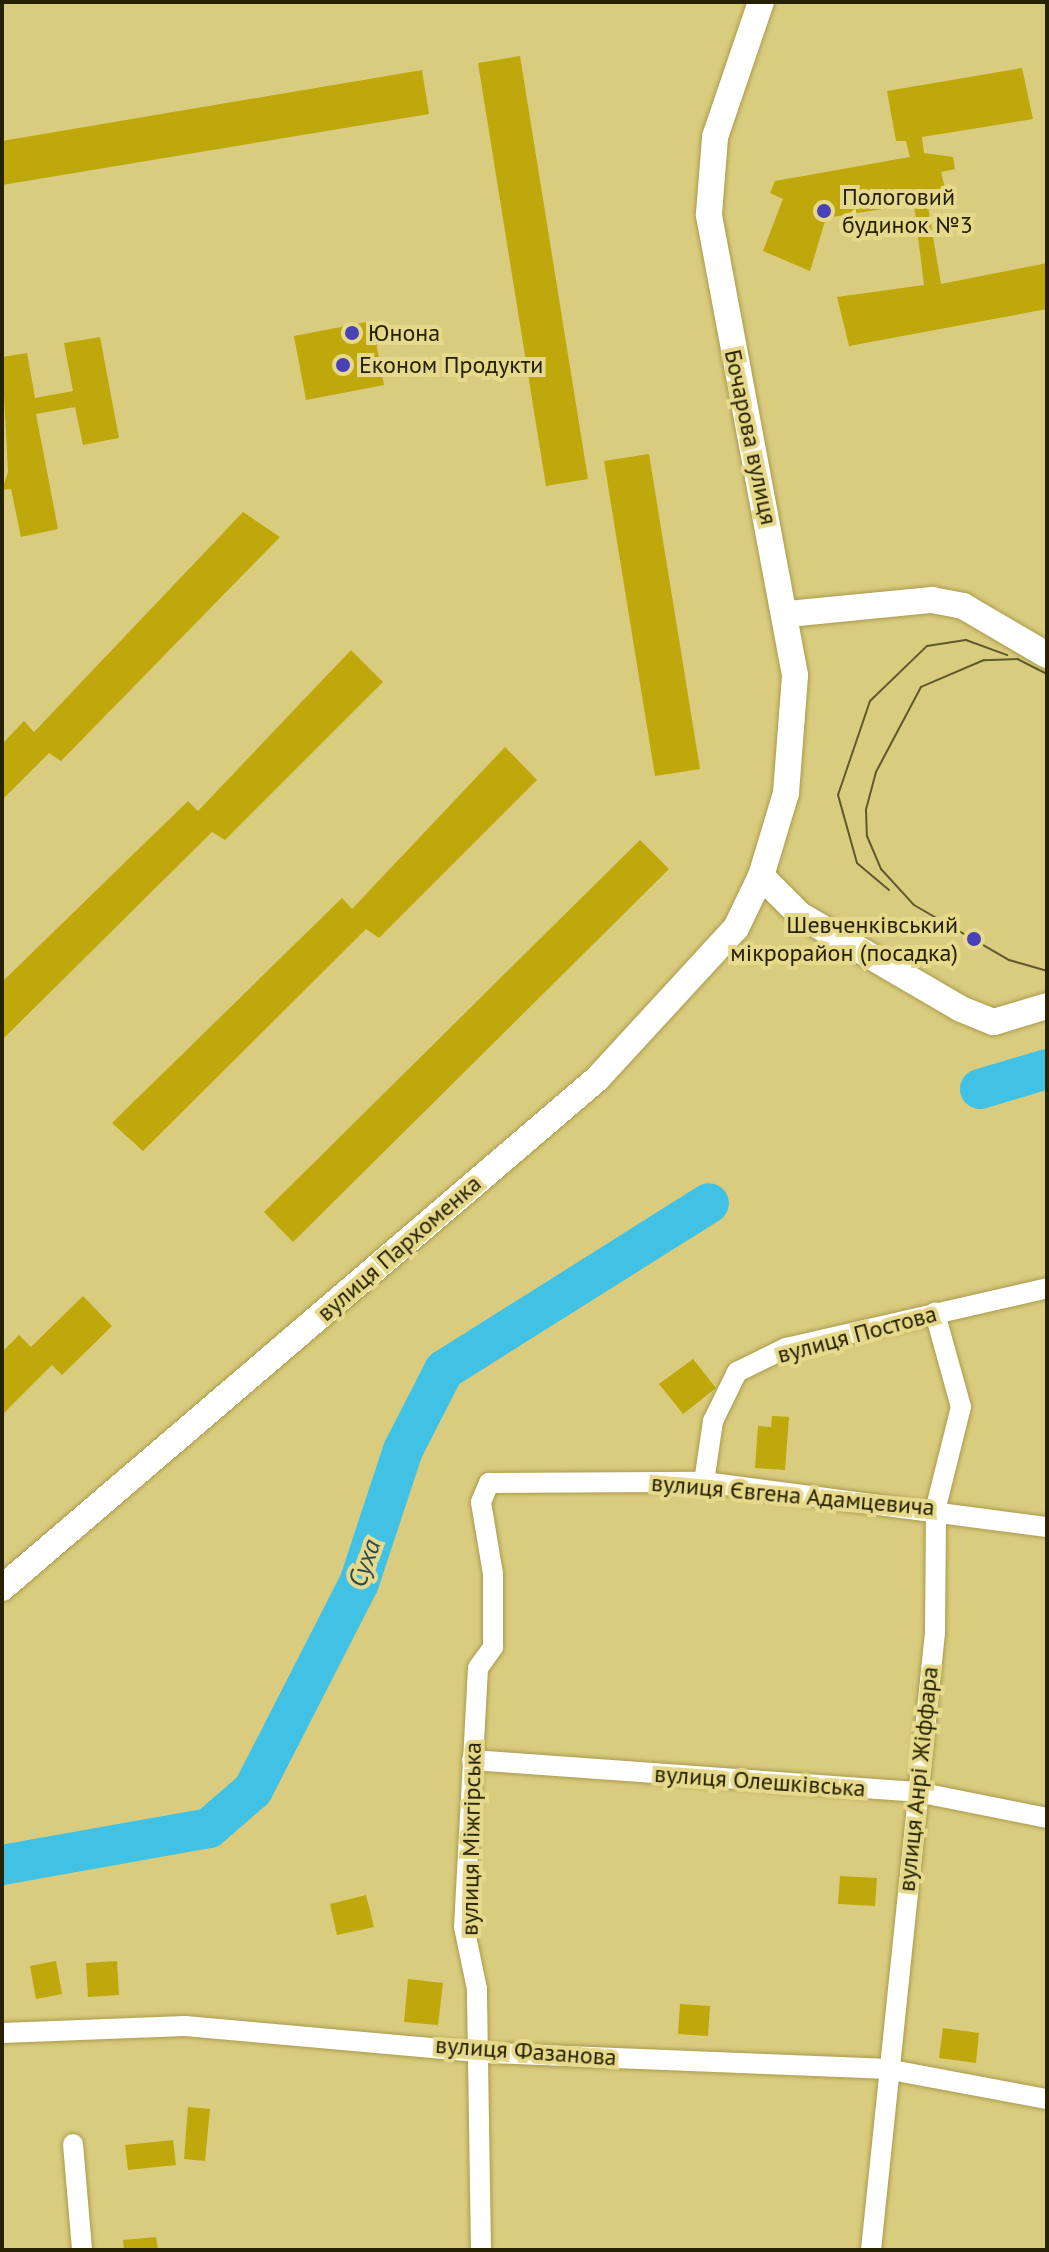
<!DOCTYPE html>
<html>
<head>
<meta charset="utf-8">
<style>
  body { margin:0 }
  #map { position:relative; width:1049px; height:2252px; overflow:hidden; background:#dacc7e; font-family:"PT Sans",sans-serif }
  div>[style] { position:absolute }
  .river>* { height:40px; margin:-20px; padding:0 20px; transform-origin:20px; border-radius:20px; background:#41c2e4 }
  .building>* { inset:0; background:#bea80b }
  .roads { filter:drop-shadow(0 0 2px #a99b4e) drop-shadow(0 0 2px #a99b4e) }
  .minor>* { height:20px; margin:-10px; padding:0 10px; transform-origin:10px; border-radius:10px; background:#fff }
  .tertiary>* { height:26px; margin:-13px; padding:0 13px; transform-origin:13px; border-radius:13px; background:#fff }
  .tram>* { height:2px; margin:-1px; padding:0 1px; transform-origin:1px; border-radius:1px; background:#61592a }
  .dots>* { width:22px; height:22px; translate:-50% -50%; box-sizing:border-box; border:4px solid #e7d98b; border-radius:50% }
  span { translate:-50% -50%; white-space:nowrap; text-align:center; line-height:1.15; -webkit-text-stroke:8px #e7d98b; paint-order:stroke }
  .poi-label { font-size:24px; color:#262101 }
  .left { translate:0 -50%; text-align:left }
  .right { translate:-100% -50%; text-align:right }
  .street-label { font-size:24px; color:#262101 }
  .water-label { font-size:26px; color:#2d4851; font-style:italic }
  .frame { position:absolute; inset:0; border:4px solid #262101; pointer-events:none }
</style>
</head>
<body>
<div id="map">
  <div class="river">
    <i style="left:980px;top:1089px;width:70px;rotate:-16.6deg"></i>
    <i style="left:2px;top:1865px;width:210px;rotate:-10.1deg"></i>
    <i style="left:209px;top:1828px;width:58px;rotate:-40.8deg"></i>
    <i style="left:253px;top:1790px;width:233px;rotate:-62.9deg"></i>
    <i style="left:359px;top:1583px;width:140px;rotate:-71.7deg"></i>
    <i style="left:403px;top:1450px;width:90px;rotate:-62.9deg"></i>
    <i style="left:444px;top:1370px;width:313px;rotate:-32.2deg"></i>
  </div>
  <div class="building">
    <i style="clip-path:polygon(520px 56px,588px 479px,546px 486px,478px 63px)"></i>
    <i style="clip-path:polygon(1022px 68px,1033px 119px,922px 137px,924px 153px,953px 157px,955px 169px,941px 172px,947px 196px,927px 201px,941px 284px,1047px 263px,1047px 309px,849px 346px,837px 297px,924px 285px,914px 204px,826px 218px,810px 271px,763px 251px,783px 199px,770px 193px,775px 181px,910px 157px,906px 141px,896px 141px,887px 91px)"></i>
    <i style="clip-path:polygon(422px 70px,429px 114px,2px 185px,2px 141px)"></i>
    <i style="clip-path:polygon(372px 321px,384px 385px,306px 400px,294px 336px)"></i>
    <i style="clip-path:polygon(100px 337px,119px 438px,83px 445px,75px 407px,36px 414px,58px 529px,21px 537px,11px 489px,2px 490px,8px 472px,2px 357px,27px 353px,35px 398px,73px 391px,64px 343px)"></i>
    <i style="clip-path:polygon(649px 454px,700px 769px,655px 776px,604px 461px)"></i>
    <i style="clip-path:polygon(243px 512px,280px 537px,61px 761px,49px 753px,2px 800px,2px 744px,24px 721px,34px 732px)"></i>
    <i style="clip-path:polygon(351px 650px,383px 682px,225px 840px,212px 832px,2px 1040px,2px 982px,188px 801px,198px 811px)"></i>
    <i style="clip-path:polygon(505px 747px,537px 780px,379px 938px,366px 929px,143px 1151px,112px 1123px,342px 898px,352px 909px)"></i>
    <i style="clip-path:polygon(640px 840px,669px 869px,293px 1242px,264px 1212px)"></i>
    <i style="clip-path:polygon(83px 1296px,112px 1326px,62px 1375px,52px 1365px,2px 1415px,2px 1352px,19px 1335px,31px 1347px)"></i>
    <i style="clip-path:polygon(693px 1359px,716px 1388px,683px 1414px,659px 1384px)"></i>
    <i style="clip-path:polygon(772px 1416px,789px 1417px,785px 1470px,755px 1468px,758px 1426px,771px 1427px)"></i>
    <i style="clip-path:polygon(840px 1876px,877px 1878px,875px 1906px,838px 1904px)"></i>
    <i style="clip-path:polygon(366px 1895px,374px 1927px,337px 1935px,330px 1904px)"></i>
    <i style="clip-path:polygon(56px 1961px,62px 1994px,36px 1999px,30px 1966px)"></i>
    <i style="clip-path:polygon(117px 1961px,119px 1995px,88px 1997px,86px 1963px)"></i>
    <i style="clip-path:polygon(408px 1979px,443px 1983px,438px 2025px,404px 2022px)"></i>
    <i style="clip-path:polygon(680px 2004px,710px 2006px,708px 2036px,678px 2034px)"></i>
    <i style="clip-path:polygon(943px 2028px,979px 2033px,976px 2063px,939px 2058px)"></i>
    <i style="clip-path:polygon(188px 2107px,210px 2109px,205px 2161px,184px 2159px)"></i>
    <i style="clip-path:polygon(173px 2140px,176px 2165px,128px 2170px,125px 2145px)"></i>
    <i style="clip-path:polygon(156px 2237px,158px 2250px,124px 2250px,123px 2240px)"></i>
  </div>
  <div class="roads">
    <div class="minor">
      <i style="left:704px;top:1482px;width:62px;rotate:-81.6deg"></i>
      <i style="left:713px;top:1421px;width:55px;rotate:-63.9deg"></i>
      <i style="left:737px;top:1372px;width:55px;rotate:-26.1deg"></i>
      <i style="left:786px;top:1348px;width:268px;rotate:-12.9deg"></i>
      <i style="left:472px;top:1760px;width:446px;rotate:4.1deg"></i>
      <i style="left:917px;top:1792px;width:133px;rotate:11.3deg"></i>
      <i style="left:2px;top:2033px;width:183px;rotate:-2.2deg"></i>
      <i style="left:185px;top:2026px;width:305px;rotate:5.1deg"></i>
      <i style="left:489px;top:2053px;width:397px;rotate:2.3deg"></i>
      <i style="left:886px;top:2069px;width:164px;rotate:10.6deg"></i>
      <i style="left:73px;top:2144px;width:106px;rotate:85.1deg"></i>
      <i style="left:481px;top:2250px;width:261px;rotate:-90.9deg"></i>
      <i style="left:477px;top:1989px;width:63px;rotate:-101.8deg"></i>
      <i style="left:464px;top:1927px;width:259px;rotate:-86.9deg"></i>
      <i style="left:478px;top:1668px;width:26px;rotate:-54deg"></i>
      <i style="left:493px;top:1647px;width:73px;rotate:-90deg"></i>
      <i style="left:493px;top:1574px;width:73px;rotate:-99.5deg"></i>
      <i style="left:481px;top:1502px;width:21px;rotate:-67deg"></i>
      <i style="left:489px;top:1483px;width:215px;rotate:-0.3deg"></i>
      <i style="left:704px;top:1482px;width:346px;rotate:7.5deg"></i>
      <i style="left:871px;top:2250px;width:620px;rotate:-84.08deg"></i>
      <i style="left:935px;top:1633px;width:126px;rotate:-89.5deg"></i>
      <i style="left:936px;top:1507px;width:103px;rotate:-76deg"></i>
      <i style="left:961px;top:1407px;width:98px;rotate:-105.5deg"></i>
    </div>
    <div class="tertiary">
      <i style="left:788px;top:614px;width:145px;rotate:-5.6deg"></i>
      <i style="left:932px;top:600px;width:32px;rotate:11deg"></i>
      <i style="left:963px;top:606px;width:97px;rotate:30.3deg"></i>
      <i style="left:761px;top:876px;width:55px;rotate:45deg"></i>
      <i style="left:800px;top:915px;width:186px;rotate:30.3deg"></i>
      <i style="left:961px;top:1009px;width:35px;rotate:22deg"></i>
      <i style="left:994px;top:1022px;width:55px;rotate:-16.8deg"></i>
      <i style="left:2px;top:1588px;width:783px;rotate:-40.55deg"></i>
      <i style="left:597px;top:1079px;width:205px;rotate:-47.4deg"></i>
      <i style="left:736px;top:928px;width:58px;rotate:-64.3deg"></i>
      <i style="left:761px;top:876px;width:87px;rotate:-73.2deg"></i>
      <i style="left:786px;top:793px;width:118px;rotate:-85.6deg"></i>
      <i style="left:795px;top:675px;width:469px;rotate:-100.6deg"></i>
      <i style="left:709px;top:214px;width:77px;rotate:-85.5deg"></i>
      <i style="left:715px;top:137px;width:143px;rotate:-71.2deg"></i>
    </div>
  </div>
  <div class="tram">
    <i style="left:1047px;top:674px;width:33px;rotate:-153deg"></i>
    <i style="left:1018px;top:659px;width:34px;rotate:178deg"></i>
    <i style="left:984px;top:660px;width:69px;rotate:156.8deg"></i>
    <i style="left:921px;top:687px;width:96px;rotate:117.9deg"></i>
    <i style="left:876px;top:772px;width:39px;rotate:105deg"></i>
    <i style="left:866px;top:810px;width:26px;rotate:88deg"></i>
    <i style="left:867px;top:836px;width:36px;rotate:67deg"></i>
    <i style="left:881px;top:869px;width:49px;rotate:47.5deg"></i>
    <i style="left:914px;top:905px;width:110px;rotate:30.1deg"></i>
    <i style="left:1009px;top:960px;width:40px;rotate:16deg"></i>
    <i style="left:889px;top:890px;width:42px;rotate:-139.8deg"></i>
    <i style="left:857px;top:863px;width:71px;rotate:-105.6deg"></i>
    <i style="left:838px;top:795px;width:99px;rotate:-71.2deg"></i>
    <i style="left:870px;top:701px;width:79px;rotate:-44deg"></i>
    <i style="left:927px;top:646px;width:39px;rotate:-9deg"></i>
    <i style="left:966px;top:640px;width:44px;rotate:20.1deg"></i>
  </div>
  <div class="dots">
    <i style="left:824px;top:211px;background:#4941b7"></i>
    <i style="left:352px;top:333px;background:#4941b7"></i>
    <i style="left:343px;top:365px;background:#4941b7"></i>
    <i style="left:974px;top:939px;background:#4941b7"></i>
  </div>
  <div class="poi-label">
    <span class="left" style="left:842px;top:211px">Пологовий<br>будинок №3</span>
    <span class="left" style="left:368px;top:333px">Юнона</span>
    <span class="left" style="left:359px;top:365px">Економ Продукти</span>
    <span class="right" style="left:958px;top:939px">Шевченківський<br>мікрорайон (посадка)</span>
  </div>
  <div class="street-label">
    <span style="left:751px;top:437px;rotate:78deg">Бочарова вулиця</span>
    <span style="left:399px;top:1248px;rotate:-41deg">вулиця Пархоменка</span>
    <span style="left:857px;top:1334px;rotate:-15deg">вулиця Постова</span>
    <span style="left:793px;top:1495px;rotate:5deg">вулиця Євгена Адамцевича</span>
    <span style="left:918px;top:1779px;rotate:-84deg">вулиця Анрі Жіффара</span>
    <span style="left:760px;top:1781px;rotate:4deg">вулиця Олешківська</span>
    <span style="left:471px;top:1839px;rotate:-89deg">вулиця Міжгірська</span>
    <span style="left:526px;top:2051px;rotate:4deg">вулиця Фазанова</span>
  </div>
  <div class="water-label">
    <span style="left:364px;top:1563px;rotate:-70deg">Суха</span>
  </div>
  <div class="frame"></div>
</div>
</body>
</html>
